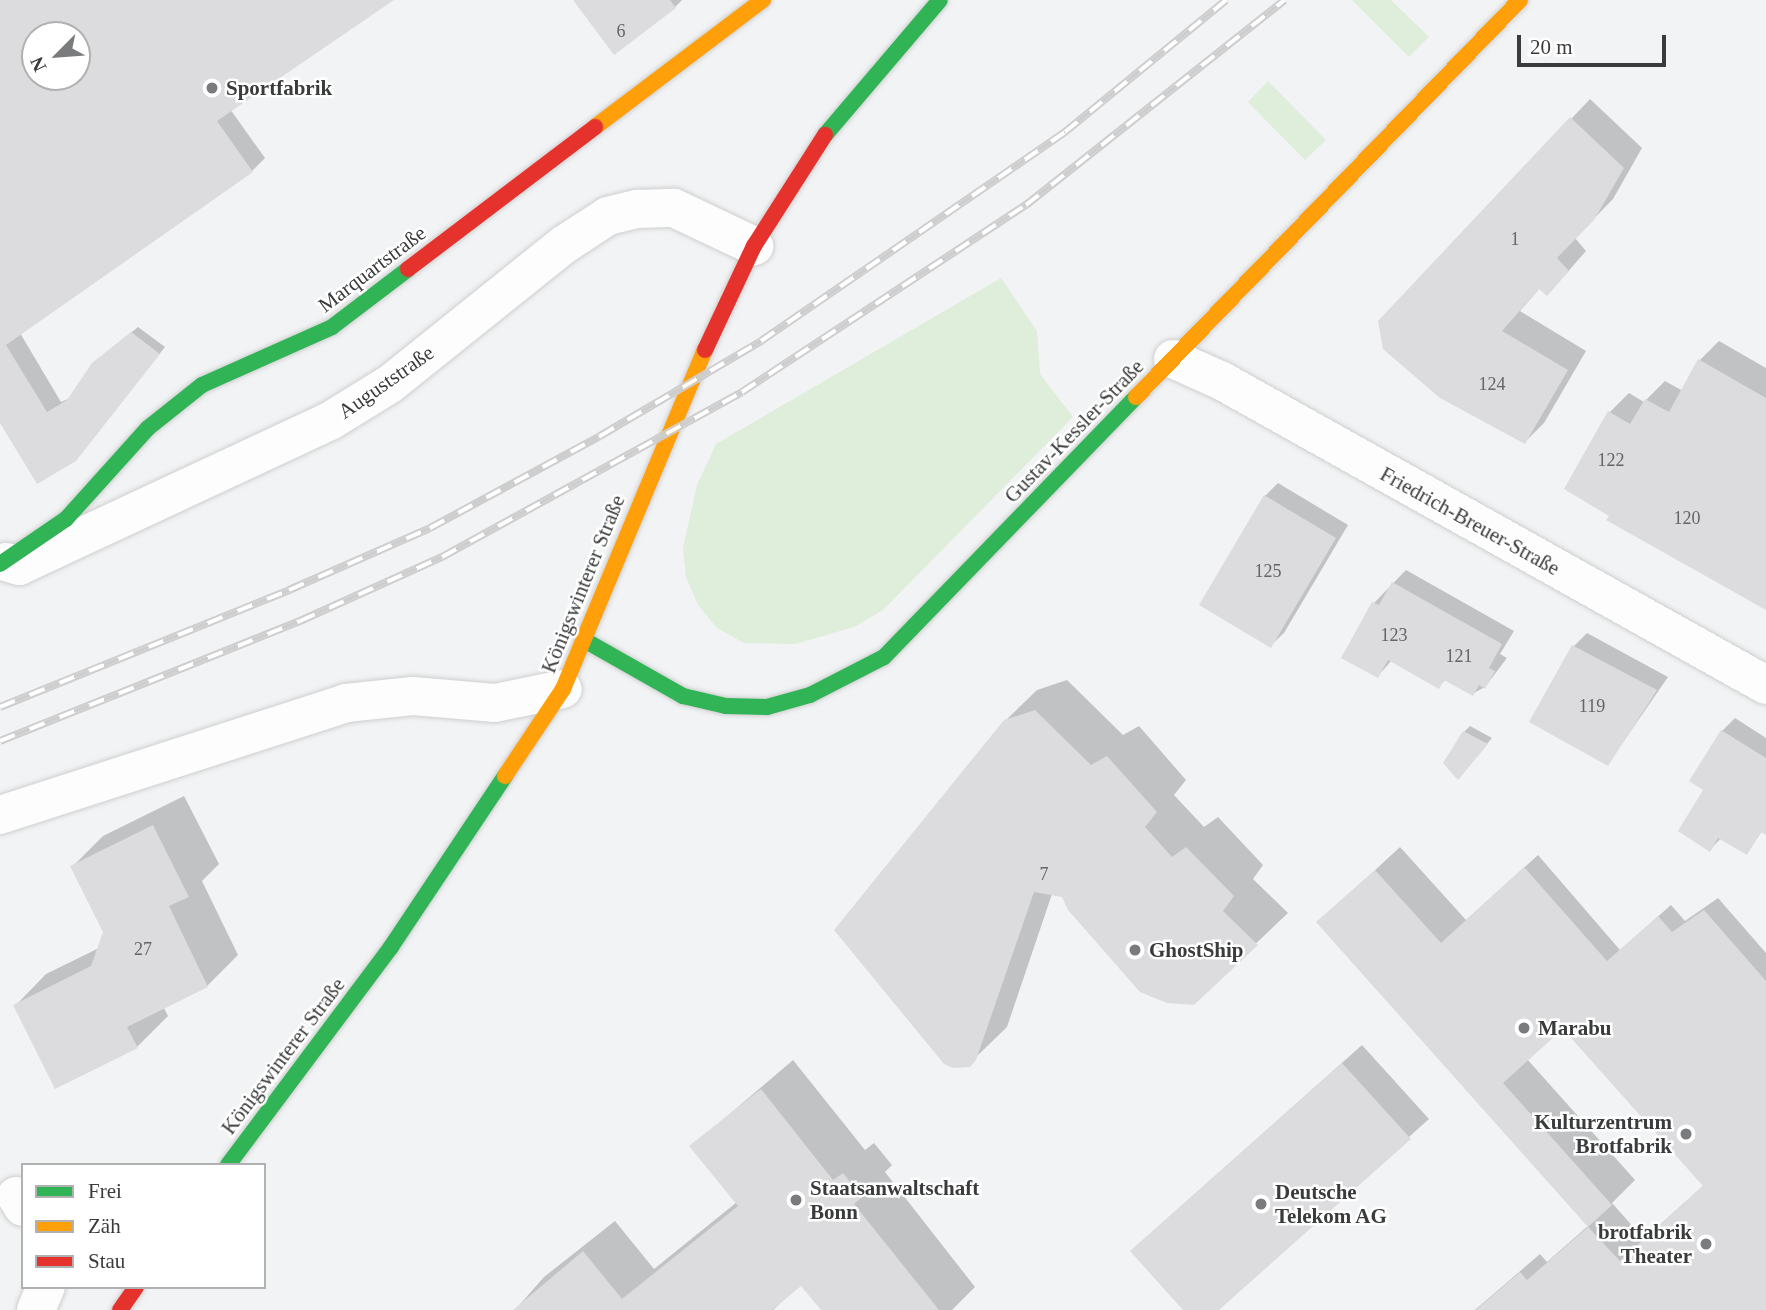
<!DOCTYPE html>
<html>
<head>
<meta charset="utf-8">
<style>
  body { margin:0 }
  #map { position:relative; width:1766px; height:1310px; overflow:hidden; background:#f2f3f4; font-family:"Times New Roman",serif }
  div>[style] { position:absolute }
  .green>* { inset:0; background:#dfeddb }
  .shadow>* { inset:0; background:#0003 }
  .building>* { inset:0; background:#dcdbdd }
  .roads { filter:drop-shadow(0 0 2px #cecfd0) drop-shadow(0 0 2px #cecfd0) }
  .street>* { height:38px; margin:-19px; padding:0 19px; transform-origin:19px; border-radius:19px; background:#fdfdfd }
  .fast>* { height:16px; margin:-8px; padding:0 8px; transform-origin:8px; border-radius:8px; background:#30b455 }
  .slow>* { height:16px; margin:-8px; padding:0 8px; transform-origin:8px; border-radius:8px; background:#ff9f0a }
  .jam>* { height:16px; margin:-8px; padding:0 8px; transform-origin:8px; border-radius:8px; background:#e5322d }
  .rail>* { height:8px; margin-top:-4px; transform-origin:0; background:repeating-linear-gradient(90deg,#fff 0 16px,#cececf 0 32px); box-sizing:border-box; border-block:2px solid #cececf }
  .dots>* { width:19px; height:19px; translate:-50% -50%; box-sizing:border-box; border:4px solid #fff; border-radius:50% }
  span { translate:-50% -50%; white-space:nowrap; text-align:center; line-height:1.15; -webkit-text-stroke:5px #fff; paint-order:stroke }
  .number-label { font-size:18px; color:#646566 }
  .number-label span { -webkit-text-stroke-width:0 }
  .poi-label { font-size:21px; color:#3a3b3c; font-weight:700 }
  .left { translate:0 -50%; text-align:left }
  .right { translate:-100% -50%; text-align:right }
  .street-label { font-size:21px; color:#3a3b3c }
  .legend { position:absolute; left:21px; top:1163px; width:245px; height:126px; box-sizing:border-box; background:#fff; border:2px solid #b0b1b1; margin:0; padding:9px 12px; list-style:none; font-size:21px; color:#3a3b3c }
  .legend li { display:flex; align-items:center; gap:14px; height:35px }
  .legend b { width:35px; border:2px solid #b0b1b1 }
  .north { position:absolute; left:21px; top:21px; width:70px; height:70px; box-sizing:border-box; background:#fff; border:2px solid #b0b1b1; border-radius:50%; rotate:245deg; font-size:19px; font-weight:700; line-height:28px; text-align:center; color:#3a3b3c }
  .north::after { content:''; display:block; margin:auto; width:24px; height:32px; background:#7a7b7c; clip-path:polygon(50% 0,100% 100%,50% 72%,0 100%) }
  .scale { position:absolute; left:1517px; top:35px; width:149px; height:32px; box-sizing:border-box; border:4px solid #3a3b3c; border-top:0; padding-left:9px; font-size:21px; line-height:24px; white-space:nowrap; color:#3a3b3c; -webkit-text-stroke:5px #fff; paint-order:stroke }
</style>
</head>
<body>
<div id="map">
  <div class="green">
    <i style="clip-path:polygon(1352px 0,1391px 0,1429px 37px,1409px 57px)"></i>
    <i style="clip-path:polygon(1268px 81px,1326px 140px,1305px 160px,1248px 102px)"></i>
    <i style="clip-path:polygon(1001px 278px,1037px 331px,1040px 374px,1073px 417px,883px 610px,854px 627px,795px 644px,744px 643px,717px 628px,698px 605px,686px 577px,683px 548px,697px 485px,716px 444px)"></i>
  </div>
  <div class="shadow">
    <i style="clip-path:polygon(evenodd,0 0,391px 0,230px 109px,265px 158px,252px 171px,20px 333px,61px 402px,72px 397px,101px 357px,138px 327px,165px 347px,75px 459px,0 419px,0 0,35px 35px,77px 35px,77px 77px,35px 77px,35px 35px)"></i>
    <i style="clip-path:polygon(575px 0,682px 0,675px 7px)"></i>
    <i style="clip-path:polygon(1590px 99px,1642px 148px,1613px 199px,1575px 238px,1586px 251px,1565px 275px,1540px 288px,1520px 311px,1586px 351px,1544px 423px,1525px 442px,1380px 321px)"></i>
    <i style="clip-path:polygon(1719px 341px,1766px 368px,1766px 607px,1566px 489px,1610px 412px,1629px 393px,1644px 402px,1665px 381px,1683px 391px,1700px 360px)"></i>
    <i style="clip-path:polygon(1278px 483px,1348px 525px,1284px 633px,1271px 645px,1265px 496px)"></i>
    <i style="clip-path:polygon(1406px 570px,1514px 631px,1500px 654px,1507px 658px,1485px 687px,1472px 694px,1446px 679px,1439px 686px,1392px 660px,1378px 676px,1374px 603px)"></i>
    <i style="clip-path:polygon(1587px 633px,1668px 677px,1608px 764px,1574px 646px)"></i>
    <i style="clip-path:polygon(1067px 680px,1123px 735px,1139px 726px,1186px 780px,1174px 795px,1204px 827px,1218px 817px,1263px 865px,1253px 879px,1288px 913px,1193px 1003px,1063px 895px,1052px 894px,1007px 1027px,975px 1058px,1005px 721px,1037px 690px)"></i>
    <i style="clip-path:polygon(1735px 718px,1766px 738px,1766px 833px,1762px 831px,1747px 853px,1721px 838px,1710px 850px,1705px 789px,1722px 731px)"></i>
    <i style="clip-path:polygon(1470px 726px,1492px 738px,1464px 771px,1464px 732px)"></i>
    <i style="clip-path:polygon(184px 796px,219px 864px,202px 881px,238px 955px,207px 986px,164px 1008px,168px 1016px,137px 1047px,16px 1005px,46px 974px,99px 948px,105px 932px,73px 866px,103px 836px)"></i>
    <i style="clip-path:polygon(evenodd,1400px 847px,1466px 920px,1538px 855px,1620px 950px,1671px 905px,1685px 921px,1718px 898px,1766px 953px,1766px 1310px,1475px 1310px,1540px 1254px,1547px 1262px,1589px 1225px,1319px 922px,1400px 847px,1563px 1027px,1704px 1185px,1644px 1239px,1612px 1203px,1635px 1180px,1527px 1059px,1563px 1027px)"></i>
    <i style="clip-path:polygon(1362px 1045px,1429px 1119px,1216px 1310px,1186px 1310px,1152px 1232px)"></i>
    <i style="clip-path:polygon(793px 1060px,865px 1150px,874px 1143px,892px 1165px,885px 1172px,975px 1287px,952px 1310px,823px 1310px,802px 1283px,773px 1310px,515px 1310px,544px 1277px,615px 1221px,654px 1269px,737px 1202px,692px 1146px)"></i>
  </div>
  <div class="building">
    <i style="clip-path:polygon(evenodd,0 0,394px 0,217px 121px,253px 172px,6px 345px,47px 412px,67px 400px,92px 363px,131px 332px,160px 354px,76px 461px,37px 484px,0 423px,0 0,35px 35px,77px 35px,77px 77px,35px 77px,35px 35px)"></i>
    <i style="clip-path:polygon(573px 0,670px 0,676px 8px,614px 55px)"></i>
    <i style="clip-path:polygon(1570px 117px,1624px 168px,1594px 220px,1557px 258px,1569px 271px,1547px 296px,1539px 289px,1502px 331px,1568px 370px,1525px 444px,1440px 398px,1383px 349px,1378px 321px)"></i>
    <i style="clip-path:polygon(1698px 359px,1766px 398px,1766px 610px,1606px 520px,1609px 516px,1564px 489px,1608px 411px,1630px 424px,1645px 399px,1669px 412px)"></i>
    <i style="clip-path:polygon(1264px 495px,1336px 538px,1271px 648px,1199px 605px)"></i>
    <i style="clip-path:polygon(1392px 582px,1502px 644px,1489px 668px,1495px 671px,1485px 689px,1479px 685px,1473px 696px,1444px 680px,1439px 689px,1388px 660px,1378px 678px,1341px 658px,1372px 602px,1379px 605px)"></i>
    <i style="clip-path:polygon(1572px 645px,1657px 690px,1608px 766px,1529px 722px)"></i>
    <i style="clip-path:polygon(1035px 710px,1091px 765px,1107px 756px,1157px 812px,1145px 827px,1172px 857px,1186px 847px,1234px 896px,1223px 911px,1258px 945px,1194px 1005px,1167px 1003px,1140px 992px,1068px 910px,1062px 897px,1034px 892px,976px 1060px,970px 1067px,953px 1068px,944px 1064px,834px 930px,1004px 720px)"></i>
    <i style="clip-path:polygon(1721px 730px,1766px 758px,1766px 835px,1761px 832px,1747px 855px,1718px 838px,1710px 852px,1678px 831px,1703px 790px,1689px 781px)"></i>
    <i style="clip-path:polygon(1463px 731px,1488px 744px,1458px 780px,1443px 763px)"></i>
    <i style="clip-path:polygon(153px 825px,189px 897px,169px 906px,208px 987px,127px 1027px,138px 1048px,55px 1089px,13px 1005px,91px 966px,103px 932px,70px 866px)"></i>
    <i style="clip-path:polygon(evenodd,1524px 867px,1607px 961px,1658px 916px,1672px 932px,1704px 910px,1766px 981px,1766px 1310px,1476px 1310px,1520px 1272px,1527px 1280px,1588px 1227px,1316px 922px,1375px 870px,1441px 943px,1524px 867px,1563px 1029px,1703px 1186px,1620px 1261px,1588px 1227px,1612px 1205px,1503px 1083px,1563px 1029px)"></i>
    <i style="clip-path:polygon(1342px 1063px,1411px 1139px,1219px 1310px,1183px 1310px,1130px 1251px)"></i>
    <i style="clip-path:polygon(761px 1089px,833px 1180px,843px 1173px,862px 1197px,854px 1204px,939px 1310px,821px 1310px,801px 1286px,772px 1310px,513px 1310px,583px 1251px,622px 1299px,738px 1206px,689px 1146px)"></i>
  </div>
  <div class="roads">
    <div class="street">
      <i style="left:1173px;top:359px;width:54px;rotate:24.2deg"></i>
      <i style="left:1222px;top:381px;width:623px;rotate:29.2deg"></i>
      <i style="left:6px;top:562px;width:14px;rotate:17deg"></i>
      <i style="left:19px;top:566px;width:343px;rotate:-25deg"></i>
      <i style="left:330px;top:421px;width:70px;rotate:-31.7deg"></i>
      <i style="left:390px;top:384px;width:224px;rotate:-38.7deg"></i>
      <i style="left:565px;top:244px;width:51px;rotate:-33.1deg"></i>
      <i style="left:608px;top:216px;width:30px;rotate:-14deg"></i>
      <i style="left:637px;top:209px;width:37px;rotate:-2deg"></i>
      <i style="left:674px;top:208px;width:89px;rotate:25.4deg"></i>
      <i style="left:0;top:815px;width:364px;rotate:-17.9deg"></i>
      <i style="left:346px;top:703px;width:67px;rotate:-6deg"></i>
      <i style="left:413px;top:696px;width:82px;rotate:4.9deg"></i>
      <i style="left:495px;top:703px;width:69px;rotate:-11.6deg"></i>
      <i style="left:16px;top:1196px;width:13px;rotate:58deg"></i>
      <i style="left:36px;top:1310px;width:25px;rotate:-67deg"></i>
    </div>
    <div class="fast">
      <i style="left:825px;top:135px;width:177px;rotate:-49.6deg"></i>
      <i style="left:0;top:564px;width:80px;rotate:-34.3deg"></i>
      <i style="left:66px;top:519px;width:122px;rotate:-48deg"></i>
      <i style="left:148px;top:428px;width:69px;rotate:-38.5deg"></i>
      <i style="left:202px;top:385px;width:142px;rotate:-24deg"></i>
      <i style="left:332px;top:327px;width:96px;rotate:-37.3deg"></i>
      <i style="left:586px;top:641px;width:112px;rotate:29.6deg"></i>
      <i style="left:683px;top:696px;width:44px;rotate:13.1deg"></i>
      <i style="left:726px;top:706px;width:41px;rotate:1.4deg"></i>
      <i style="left:767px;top:707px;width:45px;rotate:-15.6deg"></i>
      <i style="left:810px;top:695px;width:83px;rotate:-27.2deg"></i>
      <i style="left:884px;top:657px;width:362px;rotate:-45.9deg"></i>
      <i style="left:228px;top:1165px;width:272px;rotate:-53.2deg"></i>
      <i style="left:391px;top:947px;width:206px;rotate:-56.3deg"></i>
    </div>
    <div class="slow">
      <i style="left:595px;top:127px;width:211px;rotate:-37.1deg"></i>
      <i style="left:1136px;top:397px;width:552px;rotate:-45.95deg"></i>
      <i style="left:505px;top:776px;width:105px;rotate:-56.3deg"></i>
      <i style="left:563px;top:689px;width:368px;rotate:-67.3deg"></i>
    </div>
    <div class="jam">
      <i style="left:408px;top:269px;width:235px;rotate:-37.2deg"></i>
      <i style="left:705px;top:350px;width:115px;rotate:-64.8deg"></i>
      <i style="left:754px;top:246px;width:132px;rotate:-57.4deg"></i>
      <i style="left:120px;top:1310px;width:28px;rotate:-55deg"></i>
    </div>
  </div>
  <div class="rail">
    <i style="left:0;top:707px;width:312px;rotate:-22deg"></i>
    <i style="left:289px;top:590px;width:154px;rotate:-23.7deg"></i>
    <i style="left:430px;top:528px;width:193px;rotate:-28.4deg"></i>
    <i style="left:600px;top:436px;width:187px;rotate:-30.5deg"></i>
    <i style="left:761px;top:341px;width:369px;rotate:-34.5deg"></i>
    <i style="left:1065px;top:132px;width:208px;rotate:-39.3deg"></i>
    <i style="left:0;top:741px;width:323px;rotate:-21.8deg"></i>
    <i style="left:300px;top:621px;width:156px;rotate:-24.3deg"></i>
    <i style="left:442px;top:557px;width:342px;rotate:-28.8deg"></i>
    <i style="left:742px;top:392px;width:340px;rotate:-33.4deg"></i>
    <i style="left:1026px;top:205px;width:330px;rotate:-38.4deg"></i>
  </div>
  <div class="dots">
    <i style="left:212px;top:88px;background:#7a7b7c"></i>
    <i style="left:1135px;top:950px;background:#7a7b7c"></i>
    <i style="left:1524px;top:1028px;background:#7a7b7c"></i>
    <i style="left:1686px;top:1134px;background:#7a7b7c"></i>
    <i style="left:796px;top:1200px;background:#7a7b7c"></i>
    <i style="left:1261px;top:1204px;background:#7a7b7c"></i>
    <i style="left:1706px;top:1244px;background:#7a7b7c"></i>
  </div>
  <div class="number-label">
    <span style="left:621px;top:31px">6</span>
    <span style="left:1515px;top:239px">1</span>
    <span style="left:1492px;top:384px">124</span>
    <span style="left:1611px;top:460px">122</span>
    <span style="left:1687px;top:518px">120</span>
    <span style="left:1268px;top:571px">125</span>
    <span style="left:1394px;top:635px">123</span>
    <span style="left:1459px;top:656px">121</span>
    <span style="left:1592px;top:706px">119</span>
    <span style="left:1044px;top:874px">7</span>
    <span style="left:143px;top:949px">27</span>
  </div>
  <div class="poi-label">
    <span class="left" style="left:226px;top:88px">Sportfabrik</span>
    <span class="left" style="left:1149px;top:950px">GhostShip</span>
    <span class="left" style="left:1538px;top:1028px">Marabu</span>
    <span class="right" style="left:1672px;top:1134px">Kulturzentrum<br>Brotfabrik</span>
    <span class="left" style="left:810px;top:1200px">Staatsanwaltschaft<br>Bonn</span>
    <span class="left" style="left:1275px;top:1204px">Deutsche<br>Telekom AG</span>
    <span class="right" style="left:1692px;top:1244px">brotfabrik<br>Theater</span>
  </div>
  <div class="street-label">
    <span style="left:372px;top:269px;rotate:-37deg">Marquartstraße</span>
    <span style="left:386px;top:382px;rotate:-35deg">Auguststraße</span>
    <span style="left:1074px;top:431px;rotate:-46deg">Gustav-Kessler-Straße</span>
    <span style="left:1470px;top:521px;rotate:29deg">Friedrich-Breuer-Straße</span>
    <span style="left:583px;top:584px;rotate:-68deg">Königswinterer Straße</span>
    <span style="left:283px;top:1056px;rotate:-53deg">Königswinterer Straße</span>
  </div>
  <ul class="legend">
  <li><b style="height:9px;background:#30b455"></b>Frei</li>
  <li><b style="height:9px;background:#ff9f0a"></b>Zäh</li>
  <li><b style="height:9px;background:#e5322d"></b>Stau</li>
  </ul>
  <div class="north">N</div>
  <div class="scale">20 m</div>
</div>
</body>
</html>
